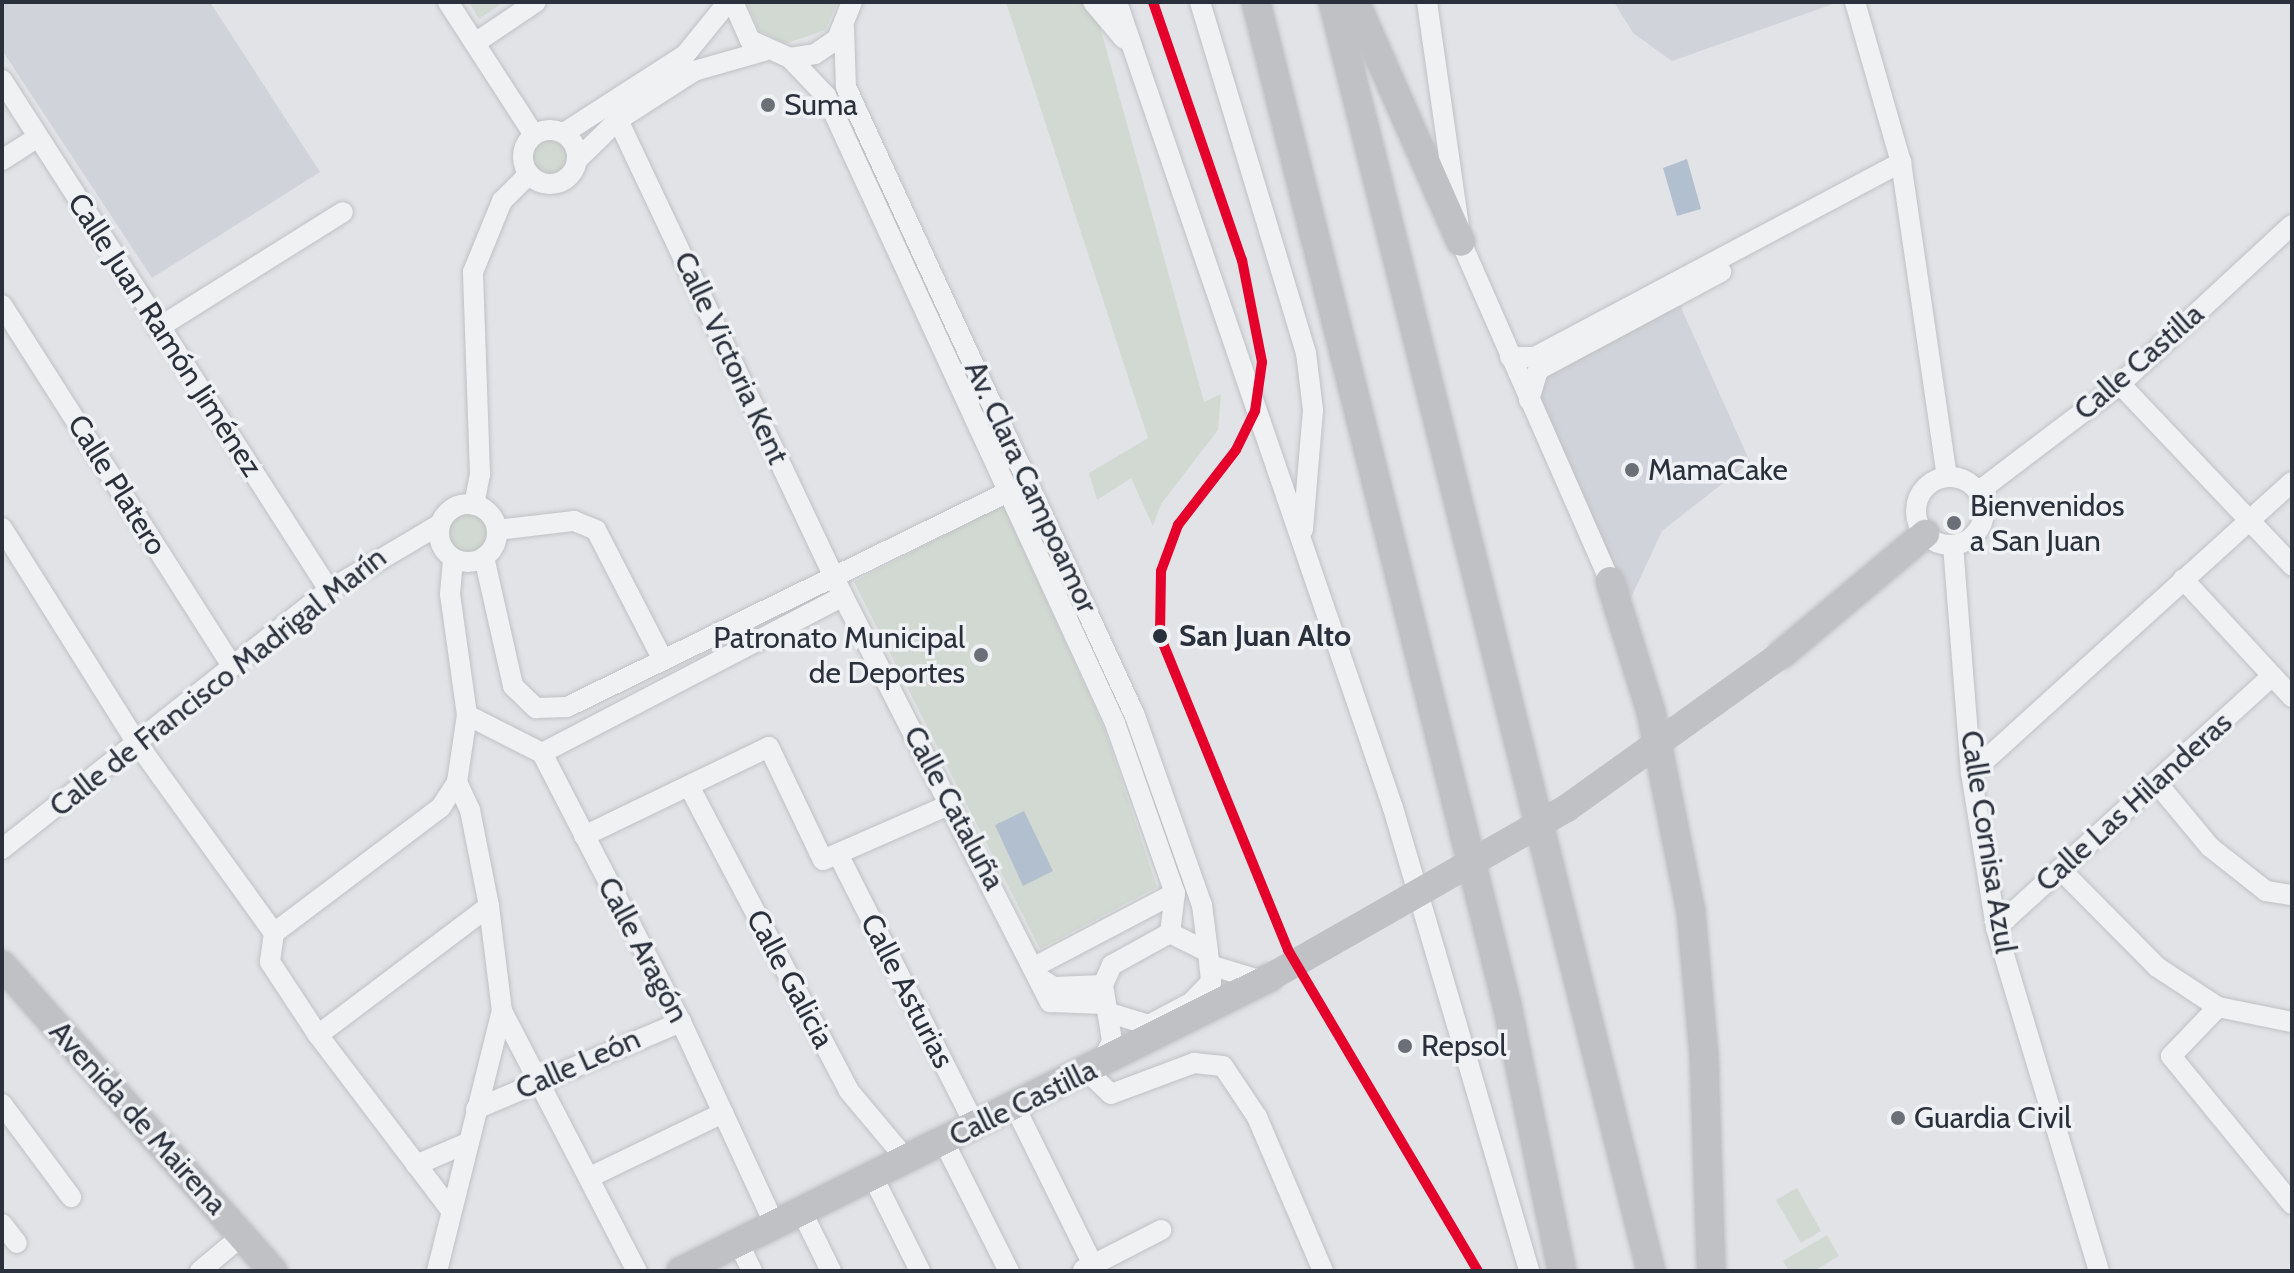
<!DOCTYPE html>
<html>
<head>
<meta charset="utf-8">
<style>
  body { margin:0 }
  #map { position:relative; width:2294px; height:1273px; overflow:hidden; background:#e1e3e6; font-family:Cabin,sans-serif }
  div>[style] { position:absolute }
  .built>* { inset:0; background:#d0d3d9 }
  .green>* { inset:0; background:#d2d9d2 }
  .round { border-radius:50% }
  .water>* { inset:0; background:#b2bfce }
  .roads { filter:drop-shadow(0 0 2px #c0c1c4) drop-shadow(0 0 2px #c0c1c4) }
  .street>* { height:20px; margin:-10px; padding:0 10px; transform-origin:10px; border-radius:10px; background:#f0f1f3 }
  .street>.ring { margin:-10px; padding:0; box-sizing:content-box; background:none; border:20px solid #f0f1f3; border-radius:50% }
  .secondary>* { height:28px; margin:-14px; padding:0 14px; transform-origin:14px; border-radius:14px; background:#bfc1c5 }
  .secondary-bridge>* { height:28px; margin:-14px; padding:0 14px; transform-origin:14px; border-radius:14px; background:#bfc1c5 }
  .metro-1>* { height:10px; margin:-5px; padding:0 5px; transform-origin:5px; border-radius:5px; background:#e4002b }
  .dots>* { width:22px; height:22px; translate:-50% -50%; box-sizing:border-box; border:4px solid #eff1f5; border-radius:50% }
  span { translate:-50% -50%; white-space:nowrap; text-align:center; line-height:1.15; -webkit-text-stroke:7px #eff1f5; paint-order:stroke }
  .poi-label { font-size:30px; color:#2a313d }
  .left { translate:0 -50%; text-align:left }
  .right { translate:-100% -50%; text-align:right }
  .street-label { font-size:30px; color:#2a313d }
  .stop-label { font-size:30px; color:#2a313d; font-weight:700 }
  .frame { position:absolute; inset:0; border:4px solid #2a313d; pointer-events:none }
</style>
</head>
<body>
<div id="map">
  <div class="built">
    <i style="clip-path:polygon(2px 2px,210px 2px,320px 172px,152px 278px,2px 50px)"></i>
    <i style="clip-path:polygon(1614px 2px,1836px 2px,1836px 3px,1672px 61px,1633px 33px)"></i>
    <i style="clip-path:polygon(1671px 285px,1750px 462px,1662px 531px,1622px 617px,1515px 368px)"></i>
  </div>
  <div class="green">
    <i style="clip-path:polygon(469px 2px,504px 2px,479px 19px)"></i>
    <i style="clip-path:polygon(1006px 2px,1082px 2px,1099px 23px,1204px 402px,1221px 394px,1218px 430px,1161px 504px,1153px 526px,1131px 478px,1097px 500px,1089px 473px,1148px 438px)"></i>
    <i style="clip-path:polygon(747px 3px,837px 2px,837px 4px,825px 30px,785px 44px,759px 30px)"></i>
    <i class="round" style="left:530px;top:137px;width:40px;height:40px"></i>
    <i style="clip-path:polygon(1003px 505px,1104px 728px,1157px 887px,1040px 949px,854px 582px)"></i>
    <i class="round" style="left:448px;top:513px;width:40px;height:40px"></i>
    <i style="clip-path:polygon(1797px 1188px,1821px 1231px,1801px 1243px,1776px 1200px)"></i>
    <i style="clip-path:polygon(1827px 1235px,1839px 1256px,1814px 1271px,1789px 1271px,1783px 1261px)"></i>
  </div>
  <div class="water">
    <i style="clip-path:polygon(1687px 159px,1701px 209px,1677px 216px,1663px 168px)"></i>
    <i style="clip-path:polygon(1024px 811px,1053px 871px,1023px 886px,995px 825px)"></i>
  </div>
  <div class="roads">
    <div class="street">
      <i style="left:448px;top:2px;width:158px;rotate:57.1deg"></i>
      <i style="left:733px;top:2px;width:42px;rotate:65.9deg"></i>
      <i style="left:750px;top:40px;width:44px;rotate:24.2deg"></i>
      <i style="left:790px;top:58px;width:25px;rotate:-9deg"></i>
      <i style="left:815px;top:54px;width:27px;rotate:-34deg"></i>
      <i style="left:837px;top:39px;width:40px;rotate:-68deg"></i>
      <i style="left:1093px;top:2px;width:48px;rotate:50deg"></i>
      <i style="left:1117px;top:2px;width:852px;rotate:71.1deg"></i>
      <i style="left:1393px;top:808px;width:483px;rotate:73.6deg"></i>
      <i style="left:1200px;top:2px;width:367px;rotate:73.2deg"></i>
      <i style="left:1306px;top:353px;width:57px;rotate:83deg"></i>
      <i style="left:1313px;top:410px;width:120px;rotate:94.8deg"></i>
      <i style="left:1427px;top:2px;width:242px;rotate:81.9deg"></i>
      <i style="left:1461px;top:242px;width:370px;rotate:66.3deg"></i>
      <i style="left:1855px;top:2px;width:166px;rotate:74deg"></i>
      <i style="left:1901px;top:162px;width:317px;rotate:81.7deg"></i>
      <i style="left:844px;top:28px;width:59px;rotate:88.1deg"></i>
      <i style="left:846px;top:87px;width:692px;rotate:65.32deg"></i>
      <i style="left:1135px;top:716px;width:201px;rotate:70.5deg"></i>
      <i style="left:1202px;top:905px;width:47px;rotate:82.7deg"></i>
      <i style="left:475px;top:43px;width:73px;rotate:-33.9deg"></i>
      <i style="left:790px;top:58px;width:52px;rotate:46.5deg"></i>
      <i style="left:826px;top:96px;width:690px;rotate:65.25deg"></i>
      <i style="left:1115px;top:723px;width:180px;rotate:70.6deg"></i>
      <i style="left:1175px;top:893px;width:40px;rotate:97.1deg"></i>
      <i style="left:2px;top:80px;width:606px;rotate:57.33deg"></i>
      <i style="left:618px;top:120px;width:526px;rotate:64.7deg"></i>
      <i style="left:843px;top:596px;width:456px;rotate:63deg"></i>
      <i style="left:1050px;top:1002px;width:54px;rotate:2.1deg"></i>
      <i class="ring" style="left:523px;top:130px;width:34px;height:34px"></i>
      <i style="left:564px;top:133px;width:144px;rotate:-32.8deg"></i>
      <i style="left:685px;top:55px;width:68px;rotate:-50.9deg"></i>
      <i style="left:578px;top:159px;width:56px;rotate:-44.3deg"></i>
      <i style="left:618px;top:120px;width:90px;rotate:-32.8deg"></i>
      <i style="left:694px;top:71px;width:73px;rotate:-15.9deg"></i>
      <i style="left:2px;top:160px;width:43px;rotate:-32.6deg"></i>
      <i style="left:2px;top:305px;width:428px;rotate:57.5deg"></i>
      <i style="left:158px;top:328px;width:218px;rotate:-32.1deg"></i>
      <i style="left:1510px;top:357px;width:25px"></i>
      <i style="left:1535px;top:357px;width:415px;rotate:-28deg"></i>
      <i style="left:2120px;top:384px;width:250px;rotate:46.5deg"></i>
      <i style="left:1529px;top:400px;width:31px;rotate:-73deg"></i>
      <i style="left:1538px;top:370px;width:208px;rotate:-28.2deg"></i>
      <i class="ring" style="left:1916px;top:477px;width:48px;height:48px"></i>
      <i style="left:1979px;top:491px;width:177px;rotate:-37.2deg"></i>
      <i style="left:2120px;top:384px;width:234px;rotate:-42.8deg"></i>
      <i class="ring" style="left:439px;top:504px;width:38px;height:38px"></i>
      <i style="left:474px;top:505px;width:32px;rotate:-79deg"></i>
      <i style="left:480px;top:474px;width:202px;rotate:-92deg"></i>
      <i style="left:473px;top:272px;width:77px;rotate:-67.8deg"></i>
      <i style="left:502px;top:201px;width:38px;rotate:-45deg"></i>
      <i style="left:2px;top:528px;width:254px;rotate:57.9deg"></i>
      <i style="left:137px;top:743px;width:234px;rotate:54.2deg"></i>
      <i style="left:274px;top:933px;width:29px;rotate:98deg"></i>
      <i style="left:270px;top:962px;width:87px;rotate:56.7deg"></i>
      <i style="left:318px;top:1035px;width:218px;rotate:52.8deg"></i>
      <i style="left:497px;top:530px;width:78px;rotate:-6.7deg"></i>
      <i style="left:574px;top:521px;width:24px;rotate:22deg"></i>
      <i style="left:596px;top:530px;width:142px;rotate:62.7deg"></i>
      <i style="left:1953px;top:545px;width:229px;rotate:85.5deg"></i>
      <i style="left:1971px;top:773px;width:157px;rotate:80.8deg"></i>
      <i style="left:1996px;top:928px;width:358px;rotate:73.3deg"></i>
      <i style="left:484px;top:557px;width:132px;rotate:77.3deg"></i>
      <i style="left:513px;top:686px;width:32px;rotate:44deg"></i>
      <i style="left:536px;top:708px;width:31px;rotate:-2deg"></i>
      <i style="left:567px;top:707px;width:495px;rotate:-26deg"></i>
      <i style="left:2183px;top:579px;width:161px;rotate:47.3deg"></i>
      <i style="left:467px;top:715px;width:84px;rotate:26.9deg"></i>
      <i style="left:542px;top:753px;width:303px;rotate:62.7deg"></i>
      <i style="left:681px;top:1022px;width:224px;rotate:65.2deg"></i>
      <i style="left:542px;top:753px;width:339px;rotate:-27.5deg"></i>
      <i style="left:1971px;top:773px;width:433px;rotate:-42.2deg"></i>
      <i style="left:2156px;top:782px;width:85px;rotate:50.3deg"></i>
      <i style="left:2210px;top:847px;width:71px;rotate:38.2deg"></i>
      <i style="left:2266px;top:891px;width:26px;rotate:9deg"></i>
      <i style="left:689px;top:786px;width:344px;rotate:62.3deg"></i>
      <i style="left:849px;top:1091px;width:90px;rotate:50deg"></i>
      <i style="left:584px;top:836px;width:205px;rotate:-25.7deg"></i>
      <i style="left:769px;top:747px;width:125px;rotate:64.5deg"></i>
      <i style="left:823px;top:860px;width:140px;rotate:-23.6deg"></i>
      <i style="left:2px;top:849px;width:417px;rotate:-38.4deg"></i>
      <i style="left:329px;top:590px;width:129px;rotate:-30.7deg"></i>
      <i style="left:839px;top:856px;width:304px;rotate:63.2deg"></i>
      <i style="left:2060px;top:869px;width:138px;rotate:45.3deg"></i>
      <i style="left:2157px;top:967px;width:73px;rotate:33.3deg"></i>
      <i style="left:2218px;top:1007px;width:76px;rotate:11.5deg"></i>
      <i style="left:1996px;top:928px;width:374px;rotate:-42.4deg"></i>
      <i style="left:274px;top:933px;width:209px;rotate:-37deg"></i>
      <i style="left:441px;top:807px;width:30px;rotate:-57deg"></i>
      <i style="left:457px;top:782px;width:68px;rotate:-81.5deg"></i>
      <i style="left:467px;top:715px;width:122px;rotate:-98deg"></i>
      <i style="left:450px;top:594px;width:35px;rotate:-85deg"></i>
      <i style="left:1036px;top:966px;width:157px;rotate:-27.7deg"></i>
      <i style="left:1213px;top:966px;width:51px;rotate:17deg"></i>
      <i style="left:1041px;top:979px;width:15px;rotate:32deg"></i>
      <i style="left:1054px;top:987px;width:49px;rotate:-2.3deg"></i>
      <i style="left:2218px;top:1007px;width:68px;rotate:133.8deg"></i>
      <i style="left:2171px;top:1056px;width:191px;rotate:50.7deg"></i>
      <i style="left:502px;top:1011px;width:293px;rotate:62.6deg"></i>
      <i style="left:318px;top:1035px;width:214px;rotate:-37deg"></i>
      <i style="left:1101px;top:1063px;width:25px;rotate:-63deg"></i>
      <i style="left:1112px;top:1041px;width:57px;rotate:-99.1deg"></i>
      <i style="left:1103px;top:985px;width:22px;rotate:-66deg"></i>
      <i style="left:1112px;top:965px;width:66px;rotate:-28.9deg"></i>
      <i style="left:1170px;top:933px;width:42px;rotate:26.6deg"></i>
      <i style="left:1208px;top:952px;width:30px;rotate:84deg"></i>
      <i style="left:1211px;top:982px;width:28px;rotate:134deg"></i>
      <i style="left:1192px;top:1002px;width:49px;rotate:151.9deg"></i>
      <i style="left:1149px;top:1025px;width:41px;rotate:-162.9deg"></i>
      <i style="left:1087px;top:1071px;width:33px;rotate:44deg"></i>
      <i style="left:1111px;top:1094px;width:89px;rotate:-20.5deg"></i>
      <i style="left:1194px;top:1063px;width:29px;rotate:6deg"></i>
      <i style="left:1223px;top:1066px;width:61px;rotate:56.3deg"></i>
      <i style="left:1257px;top:1117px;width:168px;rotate:66.8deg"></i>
      <i style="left:2px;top:1104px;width:116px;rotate:53.4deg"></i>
      <i style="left:1015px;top:1107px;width:183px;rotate:63.7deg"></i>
      <i style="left:476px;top:1109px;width:223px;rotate:-23deg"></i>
      <i style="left:944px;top:1142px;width:144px;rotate:63.3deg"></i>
      <i style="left:416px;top:1165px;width:56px;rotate:-23.3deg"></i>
      <i style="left:590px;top:1177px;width:148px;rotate:-25.7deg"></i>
      <i style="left:873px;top:1177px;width:105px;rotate:63.4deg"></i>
      <i style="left:802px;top:1212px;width:66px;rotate:63.8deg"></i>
      <i style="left:2px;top:1224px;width:24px;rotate:52deg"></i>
      <i style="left:738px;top:1242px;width:32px;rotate:64deg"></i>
      <i style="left:1083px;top:1270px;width:88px;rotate:-27.1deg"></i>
      <i style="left:200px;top:1271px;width:56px;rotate:-39.9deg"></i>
      <i style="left:437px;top:1271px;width:268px;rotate:-76deg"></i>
      <i style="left:502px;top:1011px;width:106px;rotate:-97.1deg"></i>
      <i style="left:489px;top:906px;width:98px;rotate:-101.2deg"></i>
      <i style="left:470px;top:810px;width:31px;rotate:-115deg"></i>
    </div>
    <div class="secondary">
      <i style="left:1256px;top:2px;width:1034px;rotate:75.95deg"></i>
      <i style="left:1507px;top:1005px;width:272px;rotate:78.3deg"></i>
      <i style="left:1333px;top:2px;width:1308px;rotate:75.93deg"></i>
      <i style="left:1355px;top:2px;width:262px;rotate:66.2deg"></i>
      <i style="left:1610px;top:581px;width:137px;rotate:72.6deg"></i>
      <i style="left:1651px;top:712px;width:204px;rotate:78.7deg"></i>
      <i style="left:1691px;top:912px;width:144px;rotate:84.8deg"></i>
      <i style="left:1704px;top:1055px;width:216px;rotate:88.1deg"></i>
      <i style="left:1782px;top:654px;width:187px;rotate:-40deg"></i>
      <i style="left:2px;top:965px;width:409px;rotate:48.5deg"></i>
      <i style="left:681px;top:1271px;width:657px;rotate:-26.49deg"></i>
    </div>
  </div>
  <div class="secondary-bridge">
    <i style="left:1269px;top:978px;width:343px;rotate:-29.7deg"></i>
    <i style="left:1567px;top:808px;width:264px;rotate:-35.6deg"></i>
  </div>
  <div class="metro-1">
    <i style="left:1153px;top:2px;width:273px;rotate:71deg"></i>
    <i style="left:1242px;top:260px;width:104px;rotate:78.9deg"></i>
    <i style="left:1262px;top:362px;width:49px;rotate:98.1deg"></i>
    <i style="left:1255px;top:411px;width:43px;rotate:116deg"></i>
    <i style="left:1236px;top:450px;width:95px;rotate:127.7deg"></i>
    <i style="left:1178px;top:525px;width:49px;rotate:110.3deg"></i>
    <i style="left:1161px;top:571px;width:65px;rotate:90.9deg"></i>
    <i style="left:1160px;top:636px;width:339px;rotate:67.8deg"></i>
    <i style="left:1288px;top:950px;width:373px;rotate:59.4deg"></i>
  </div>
  <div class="dots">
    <i style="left:768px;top:105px;background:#6a6f78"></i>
    <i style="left:1632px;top:470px;background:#6a6f78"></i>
    <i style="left:1954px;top:523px;background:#6a6f78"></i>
    <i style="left:1160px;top:636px;background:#2a313d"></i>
    <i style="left:981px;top:655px;background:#6a6f78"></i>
    <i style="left:1405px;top:1046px;background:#6a6f78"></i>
    <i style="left:1898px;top:1118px;background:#6a6f78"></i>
  </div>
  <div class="poi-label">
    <span class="left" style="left:784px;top:105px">Suma</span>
    <span class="left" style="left:1648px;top:470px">MamaCake</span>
    <span class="left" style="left:1970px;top:523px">Bienvenidos<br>a San Juan</span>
    <span class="right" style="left:965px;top:655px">Patronato Municipal<br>de Deportes</span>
    <span class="left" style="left:1421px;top:1046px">Repsol</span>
    <span class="left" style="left:1914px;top:1118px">Guardia Civil</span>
  </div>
  <div class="street-label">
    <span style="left:165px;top:335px;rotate:57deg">Calle Juan Ramón Jiménez</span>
    <span style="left:731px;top:358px;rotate:65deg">Calle Victoria Kent</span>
    <span style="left:2139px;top:362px;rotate:-41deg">Calle Castilla</span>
    <span style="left:117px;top:485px;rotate:58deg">Calle Platero</span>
    <span style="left:1031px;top:487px;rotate:65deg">Av. Clara Campoamor</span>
    <span style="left:218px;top:682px;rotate:-38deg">Calle de Francisco Madrigal Marín</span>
    <span style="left:2134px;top:802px;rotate:-42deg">Calle Las Hilanderas</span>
    <span style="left:954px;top:808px;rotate:62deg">Calle Cataluña</span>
    <span style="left:1988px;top:842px;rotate:81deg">Calle Cornisa Azul</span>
    <span style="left:643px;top:950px;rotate:62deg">Calle Aragón</span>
    <span style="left:790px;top:979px;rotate:62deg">Calle Galicia</span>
    <span style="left:907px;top:991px;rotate:63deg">Calle Asturias</span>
    <span style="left:578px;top:1064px;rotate:-24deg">Calle León</span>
    <span style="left:1023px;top:1103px;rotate:-26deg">Calle Castilla</span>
    <span style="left:138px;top:1118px;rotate:48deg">Avenida de Mairena</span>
  </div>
  <div class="stop-label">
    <span class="left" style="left:1179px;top:636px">San Juan Alto</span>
  </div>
  <div class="frame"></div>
</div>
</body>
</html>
